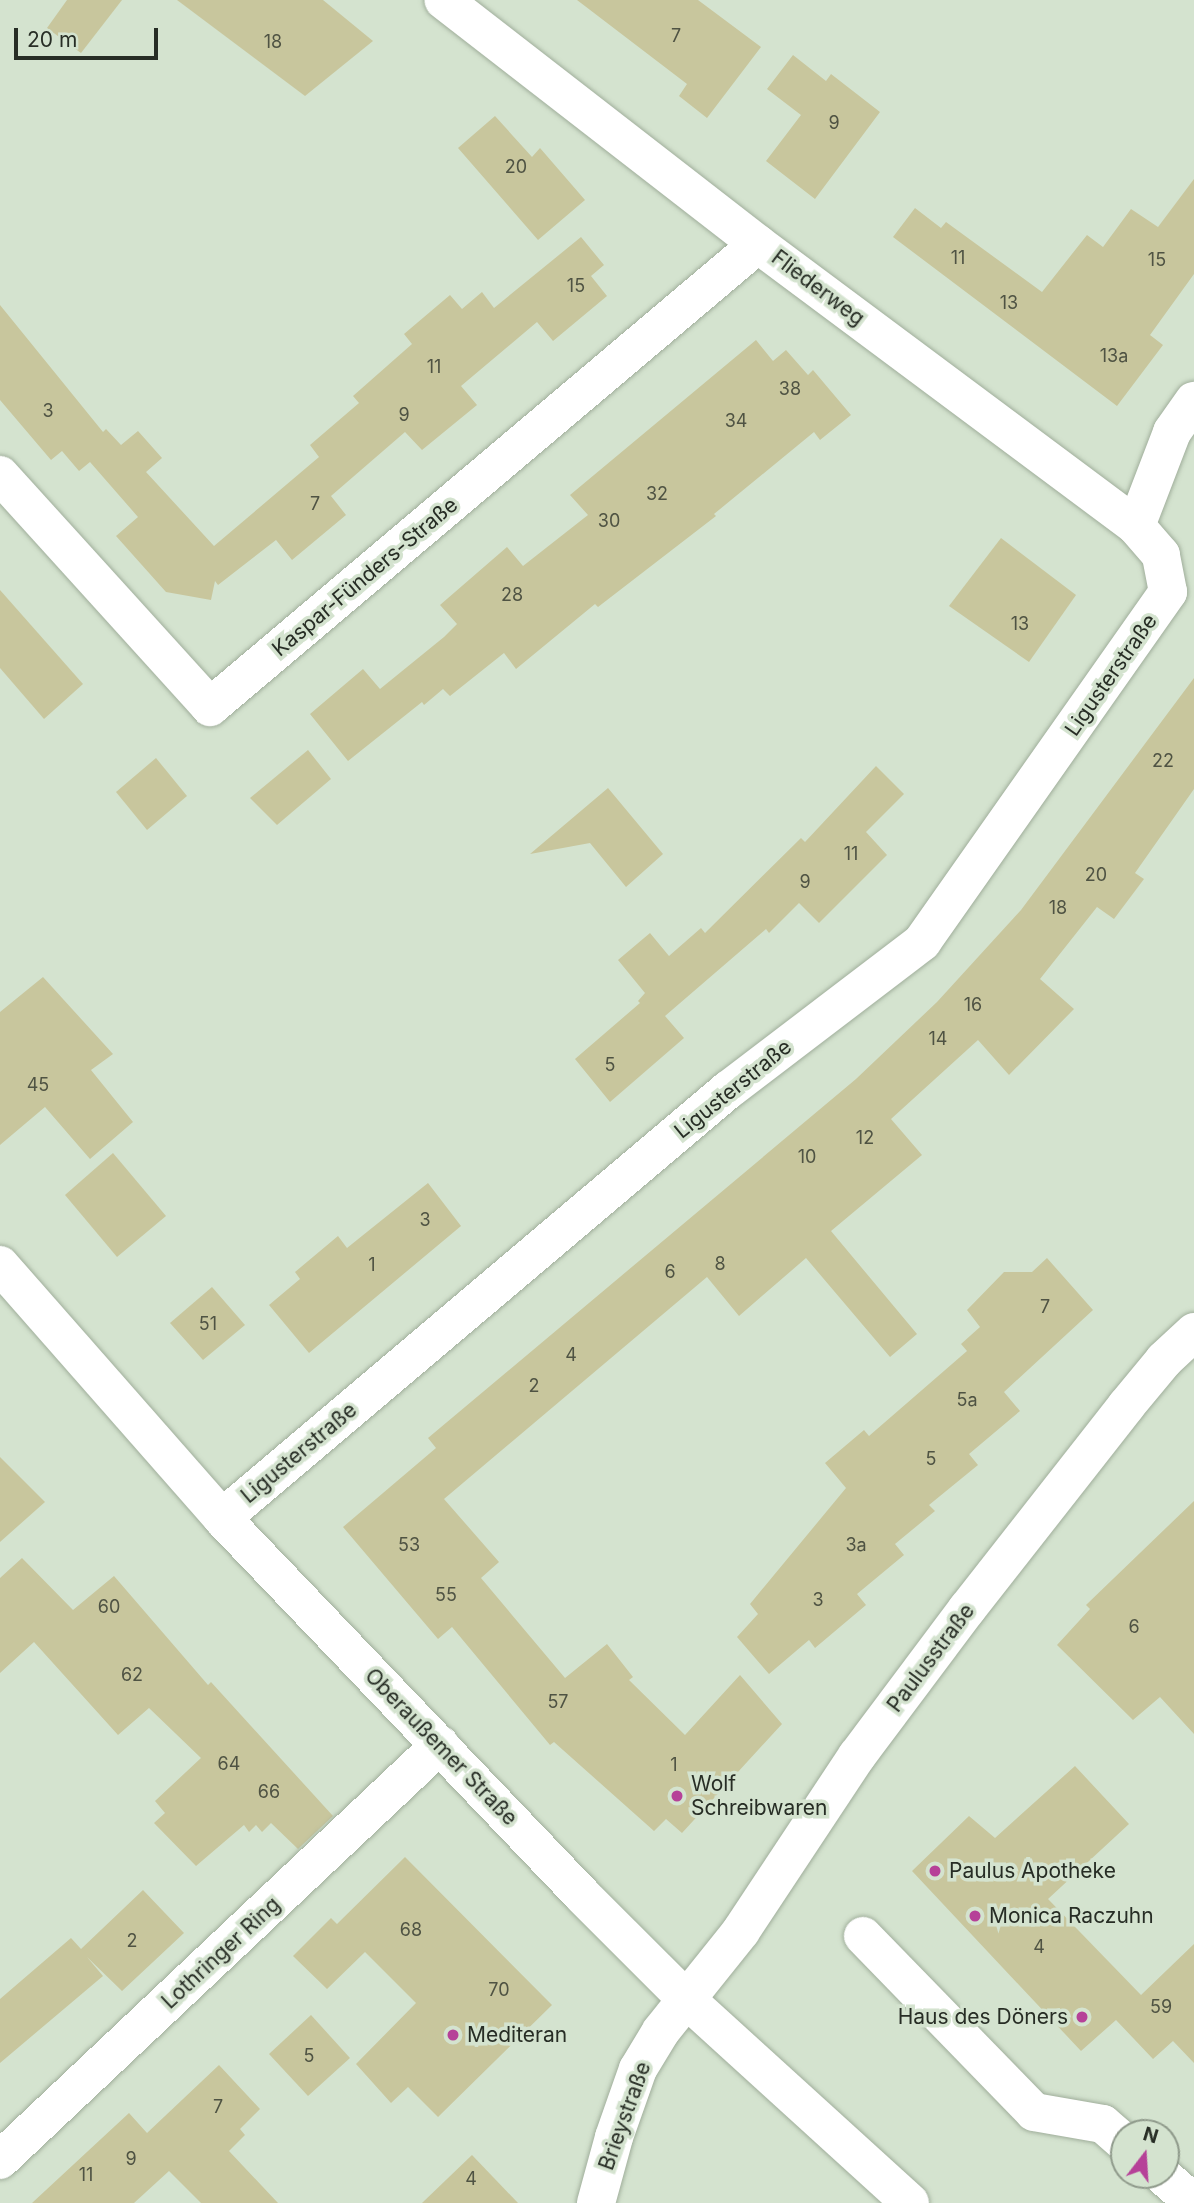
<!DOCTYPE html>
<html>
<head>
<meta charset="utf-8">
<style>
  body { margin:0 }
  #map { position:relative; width:1194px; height:2203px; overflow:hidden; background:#d4e3cf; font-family:Inter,sans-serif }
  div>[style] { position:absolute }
  .building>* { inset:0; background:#c8c69d }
  .roads { filter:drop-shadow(0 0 2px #a0ae9b) drop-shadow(0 0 2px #a0ae9b) }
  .minor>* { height:38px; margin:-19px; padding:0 19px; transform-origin:19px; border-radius:19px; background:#fff }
  .major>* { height:38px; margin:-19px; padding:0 19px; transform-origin:19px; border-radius:19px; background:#fff }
  .dots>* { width:19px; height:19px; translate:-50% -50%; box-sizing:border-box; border:4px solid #d4e3cf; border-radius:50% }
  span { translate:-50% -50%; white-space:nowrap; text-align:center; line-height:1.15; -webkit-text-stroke:7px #d4e3cf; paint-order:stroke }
  .number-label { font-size:18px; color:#4f5343 }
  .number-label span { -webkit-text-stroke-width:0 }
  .street-label { font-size:21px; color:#272d25 }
  .poi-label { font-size:21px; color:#272d25 }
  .left { translate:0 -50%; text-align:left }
  .right { translate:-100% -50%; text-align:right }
  .north { position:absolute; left:1110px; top:2119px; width:70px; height:70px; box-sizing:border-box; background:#d4e3cf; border:2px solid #8f9a8b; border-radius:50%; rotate:17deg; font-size:19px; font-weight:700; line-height:28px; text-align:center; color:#272d25 }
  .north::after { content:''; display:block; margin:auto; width:24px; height:32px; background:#b64198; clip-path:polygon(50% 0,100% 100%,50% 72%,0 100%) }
  .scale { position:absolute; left:14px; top:28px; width:144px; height:32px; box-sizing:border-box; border:4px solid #272d25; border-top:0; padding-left:9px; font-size:21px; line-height:24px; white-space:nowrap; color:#272d25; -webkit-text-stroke:5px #d4e3cf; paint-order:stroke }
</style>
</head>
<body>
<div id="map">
  <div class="building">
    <i style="clip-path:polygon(67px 0,122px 0,81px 53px,47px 28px)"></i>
    <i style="clip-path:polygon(177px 0,323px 0,373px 41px,305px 96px)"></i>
    <i style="clip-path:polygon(577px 0,698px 0,761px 47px,707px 118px,679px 96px,687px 84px)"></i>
    <i style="clip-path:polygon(793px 55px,826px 81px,831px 74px,880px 112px,815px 199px,766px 161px,801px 115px,767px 89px)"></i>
    <i style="clip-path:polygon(495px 116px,532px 157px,540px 148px,585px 200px,538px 240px,458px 148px)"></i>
    <i style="clip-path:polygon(1194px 179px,1194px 274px,1150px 335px,1163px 345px,1117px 406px,893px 237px,915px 208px,941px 228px,946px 222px,1042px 292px,1087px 235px,1103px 247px,1131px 209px,1158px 227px)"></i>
    <i style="clip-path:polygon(581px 237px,604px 265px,591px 276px,607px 296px,553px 341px,537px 322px,461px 386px,477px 405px,422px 450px,405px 432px,331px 496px,346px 515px,292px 560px,276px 540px,218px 585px,215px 581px,211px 600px,166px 592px,116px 536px,138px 517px,90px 462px,79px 471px,62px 451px,51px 460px,0 400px,0 305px,103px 432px,106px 429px,121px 445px,138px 431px,162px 458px,146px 472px,214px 546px,319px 457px,310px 445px,359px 403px,353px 396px,412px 344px,404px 334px,450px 295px,462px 309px,482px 292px,494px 308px)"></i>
    <i style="clip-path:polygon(756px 340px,773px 361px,786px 350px,808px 375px,813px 370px,851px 415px,820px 440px,814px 432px,714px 514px,716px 516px,598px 607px,595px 604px,516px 669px,504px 653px,450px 696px,443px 689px,424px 705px,422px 702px,348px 761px,310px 714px,363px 669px,380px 689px,444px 637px,457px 624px,440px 605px,507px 547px,523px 566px,588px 515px,570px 495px)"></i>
    <i style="clip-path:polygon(1001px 538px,1076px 595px,1029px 662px,949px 606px)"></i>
    <i style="clip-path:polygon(0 590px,83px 684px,44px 719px,0 668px)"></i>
    <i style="clip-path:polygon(1194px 678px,1194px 789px,1135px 873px,1144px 879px,1114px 919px,1097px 907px,1040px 979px,1074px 1009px,1009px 1075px,978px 1040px,891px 1119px,922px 1155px,831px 1231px,917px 1334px,890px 1357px,806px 1258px,739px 1316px,707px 1277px,444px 1499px,499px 1562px,481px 1578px,565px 1678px,607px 1644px,633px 1677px,629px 1680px,685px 1735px,740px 1675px,782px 1724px,682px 1833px,666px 1819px,654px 1831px,554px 1742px,550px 1745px,452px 1627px,438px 1639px,343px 1527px,436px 1448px,428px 1438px,856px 1079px,937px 1002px,1021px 910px)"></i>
    <i style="clip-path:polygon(308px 750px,331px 779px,277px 825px,250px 798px)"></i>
    <i style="clip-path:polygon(156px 758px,187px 796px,147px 830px,116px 792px)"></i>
    <i style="clip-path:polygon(876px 766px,904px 794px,866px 832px,887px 855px,819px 923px,799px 903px,769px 933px,766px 929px,665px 1016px,684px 1038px,610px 1102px,575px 1059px,640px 1003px,638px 1001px,645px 993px,618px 960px,650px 933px,669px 956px,701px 928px,705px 933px,801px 838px,805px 842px)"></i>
    <i style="clip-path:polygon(608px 788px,663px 854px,626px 887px,590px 843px,530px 854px)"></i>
    <i style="clip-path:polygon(43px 977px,113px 1054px,91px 1070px,133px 1122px,90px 1159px,45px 1107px,0 1145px,0 1012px)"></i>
    <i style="clip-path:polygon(113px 1153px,166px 1216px,117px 1257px,65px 1195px)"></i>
    <i style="clip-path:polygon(428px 1183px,461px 1226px,309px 1353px,269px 1305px,300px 1279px,295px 1272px,338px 1236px,347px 1248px)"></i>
    <i style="clip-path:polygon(1047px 1258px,1093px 1310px,1004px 1392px,1020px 1411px,969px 1454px,978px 1465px,929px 1505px,935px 1511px,895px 1544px,904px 1555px,857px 1594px,866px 1605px,815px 1648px,809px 1640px,769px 1674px,737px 1637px,758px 1614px,750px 1604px,846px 1488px,825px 1463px,864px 1430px,869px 1436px,967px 1351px,961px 1344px,980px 1327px,967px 1310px,1004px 1272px,1032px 1272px)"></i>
    <i style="clip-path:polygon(212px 1287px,245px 1325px,203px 1360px,170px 1323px)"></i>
    <i style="clip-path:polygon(0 1457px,45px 1502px,0 1542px)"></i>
    <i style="clip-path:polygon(1194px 1501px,1194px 1734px,1160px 1697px,1133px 1720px,1057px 1645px,1090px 1609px,1086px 1605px)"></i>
    <i style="clip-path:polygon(22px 1558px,73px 1610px,114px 1576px,208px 1685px,211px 1682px,333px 1816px,298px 1849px,271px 1823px,262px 1832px,256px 1825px,249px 1832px,244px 1825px,196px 1866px,154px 1823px,165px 1813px,155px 1801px,201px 1758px,149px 1708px,118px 1735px,34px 1642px,0 1673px,0 1578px)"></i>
    <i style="clip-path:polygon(1075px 1766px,1129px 1824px,1048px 1899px,1141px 1995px,1194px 1944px,1194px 2063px,1173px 2041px,1153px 2059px,1116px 2020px,1081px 2051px,912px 1871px,969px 1816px,995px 1838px)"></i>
    <i style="clip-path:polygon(405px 1857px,552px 2005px,438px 2117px,408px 2087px,391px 2103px,356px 2064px,416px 2003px,365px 1952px,327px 1989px,293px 1956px,331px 1918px,337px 1924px)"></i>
    <i style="clip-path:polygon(143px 1890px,184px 1933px,122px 1991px,87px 1957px,103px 1976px,0 2063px,0 1999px,71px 1938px,81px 1949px)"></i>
    <i style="clip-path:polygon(311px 2015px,350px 2058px,308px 2096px,269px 2054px)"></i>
    <i style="clip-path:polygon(219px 2065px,260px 2109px,240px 2129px,245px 2135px,229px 2151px,278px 2203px,201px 2203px,169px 2171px,134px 2203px,32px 2203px,129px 2113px,147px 2133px)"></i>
    <i style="clip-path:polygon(472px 2155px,518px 2203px,422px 2203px)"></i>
  </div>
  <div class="roads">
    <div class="minor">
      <i style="left:0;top:475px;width:313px;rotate:47.8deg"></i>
      <i style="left:210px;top:707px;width:717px;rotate:-40.19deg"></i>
      <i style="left:1136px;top:526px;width:101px;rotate:-69deg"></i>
      <i style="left:1172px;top:432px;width:38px;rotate:-55deg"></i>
      <i style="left:222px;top:1518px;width:663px;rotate:-40.23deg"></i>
      <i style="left:728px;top:1090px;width:244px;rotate:-37.3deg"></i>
      <i style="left:922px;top:942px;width:428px;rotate:-54.9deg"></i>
      <i style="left:1168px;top:592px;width:38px;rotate:-101deg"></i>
      <i style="left:1161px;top:555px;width:38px;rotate:-131deg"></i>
      <i style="left:1136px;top:526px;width:472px;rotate:-143.3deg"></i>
      <i style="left:758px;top:244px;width:398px;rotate:-142.2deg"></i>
      <i style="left:863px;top:1936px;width:245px;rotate:45.8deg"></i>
      <i style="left:1034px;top:2112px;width:70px;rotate:9.9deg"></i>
      <i style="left:1103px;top:2124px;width:28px;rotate:41deg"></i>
      <i style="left:0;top:2160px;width:605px;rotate:-43.33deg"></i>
      <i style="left:1162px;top:2175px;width:43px;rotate:41.2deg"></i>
      <i style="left:596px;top:2203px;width:68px;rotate:-74.7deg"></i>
      <i style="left:614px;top:2137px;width:72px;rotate:-70.6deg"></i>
      <i style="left:638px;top:2069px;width:44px;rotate:-58.8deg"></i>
      <i style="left:661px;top:2031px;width:128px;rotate:-51.3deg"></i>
      <i style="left:741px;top:1931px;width:210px;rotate:-56.5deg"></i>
      <i style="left:857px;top:1756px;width:184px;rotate:-53.2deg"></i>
      <i style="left:967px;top:1609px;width:258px;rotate:-51.9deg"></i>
      <i style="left:1126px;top:1406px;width:60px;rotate:-50.4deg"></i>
      <i style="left:1164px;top:1360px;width:41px;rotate:-43deg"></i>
    </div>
    <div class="major">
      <i style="left:0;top:1265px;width:337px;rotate:48.7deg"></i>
      <i style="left:222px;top:1518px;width:524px;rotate:46.31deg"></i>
      <i style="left:584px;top:1897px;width:143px;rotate:45deg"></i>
      <i style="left:685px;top:1998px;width:304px;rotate:42.3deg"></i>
    </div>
  </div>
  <div class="dots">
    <i style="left:677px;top:1796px;background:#b64198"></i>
    <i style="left:935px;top:1871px;background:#b64198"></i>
    <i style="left:975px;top:1916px;background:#b64198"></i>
    <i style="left:1082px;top:2017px;background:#b64198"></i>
    <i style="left:453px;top:2035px;background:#b64198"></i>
  </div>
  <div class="number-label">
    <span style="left:676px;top:36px">7</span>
    <span style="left:273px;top:42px">18</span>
    <span style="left:834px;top:123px">9</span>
    <span style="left:516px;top:167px">20</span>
    <span style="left:958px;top:258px">11</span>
    <span style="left:1157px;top:260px">15</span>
    <span style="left:576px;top:286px">15</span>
    <span style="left:1009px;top:303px">13</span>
    <span style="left:1114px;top:356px">13a</span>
    <span style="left:434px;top:367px">11</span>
    <span style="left:790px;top:389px">38</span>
    <span style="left:48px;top:411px">3</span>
    <span style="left:404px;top:415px">9</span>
    <span style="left:736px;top:421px">34</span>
    <span style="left:657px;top:494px">32</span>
    <span style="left:315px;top:504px">7</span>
    <span style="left:609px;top:521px">30</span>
    <span style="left:512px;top:595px">28</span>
    <span style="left:1020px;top:624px">13</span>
    <span style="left:1163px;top:761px">22</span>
    <span style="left:851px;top:854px">11</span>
    <span style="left:1096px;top:875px">20</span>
    <span style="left:805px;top:882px">9</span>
    <span style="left:1058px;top:908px">18</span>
    <span style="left:973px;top:1005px">16</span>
    <span style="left:938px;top:1039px">14</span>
    <span style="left:610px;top:1065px">5</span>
    <span style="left:38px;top:1085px">45</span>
    <span style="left:865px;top:1138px">12</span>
    <span style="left:807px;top:1157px">10</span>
    <span style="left:425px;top:1220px">3</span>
    <span style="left:720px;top:1264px">8</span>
    <span style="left:372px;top:1265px">1</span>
    <span style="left:670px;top:1272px">6</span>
    <span style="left:1045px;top:1307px">7</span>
    <span style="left:208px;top:1324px">51</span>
    <span style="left:571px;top:1355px">4</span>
    <span style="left:534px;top:1386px">2</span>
    <span style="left:967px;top:1400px">5a</span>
    <span style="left:931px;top:1459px">5</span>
    <span style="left:409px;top:1545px">53</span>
    <span style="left:856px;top:1545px">3a</span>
    <span style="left:446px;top:1595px">55</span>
    <span style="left:818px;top:1600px">3</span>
    <span style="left:109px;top:1607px">60</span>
    <span style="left:1134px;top:1627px">6</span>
    <span style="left:132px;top:1675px">62</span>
    <span style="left:558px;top:1702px">57</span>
    <span style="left:229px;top:1764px">64</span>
    <span style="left:674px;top:1765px">1</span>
    <span style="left:269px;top:1792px">66</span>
    <span style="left:411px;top:1930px">68</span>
    <span style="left:132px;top:1941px">2</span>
    <span style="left:1039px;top:1947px">4</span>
    <span style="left:499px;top:1990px">70</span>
    <span style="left:1161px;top:2007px">59</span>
    <span style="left:309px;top:2056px">5</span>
    <span style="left:218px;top:2107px">7</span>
    <span style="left:131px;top:2159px">9</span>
    <span style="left:86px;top:2175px">11</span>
    <span style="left:471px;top:2179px">4</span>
  </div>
  <div class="street-label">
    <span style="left:818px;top:288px;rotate:37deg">Fliederweg</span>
    <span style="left:365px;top:577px;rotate:-40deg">Kaspar-Fünders-Straße</span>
    <span style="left:1111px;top:675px;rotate:-55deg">Ligusterstraße</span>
    <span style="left:733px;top:1089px;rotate:-39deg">Ligusterstraße</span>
    <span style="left:299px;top:1453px;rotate:-40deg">Ligusterstraße</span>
    <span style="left:931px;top:1658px;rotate:-53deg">Paulusstraße</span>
    <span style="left:441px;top:1747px;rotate:46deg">Oberaußemer Straße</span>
    <span style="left:221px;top:1953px;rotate:-43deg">Lothringer Ring</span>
    <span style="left:625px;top:2116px;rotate:-70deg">Brieystraße</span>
  </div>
  <div class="poi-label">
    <span class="left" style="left:691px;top:1796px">Wolf<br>Schreibwaren</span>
    <span class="left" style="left:949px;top:1871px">Paulus Apotheke</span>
    <span class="left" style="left:989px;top:1916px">Monica Raczuhn</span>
    <span class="right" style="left:1068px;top:2017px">Haus des Döners</span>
    <span class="left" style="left:467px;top:2035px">Mediteran</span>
  </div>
  <div class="north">N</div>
  <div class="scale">20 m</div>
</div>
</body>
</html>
